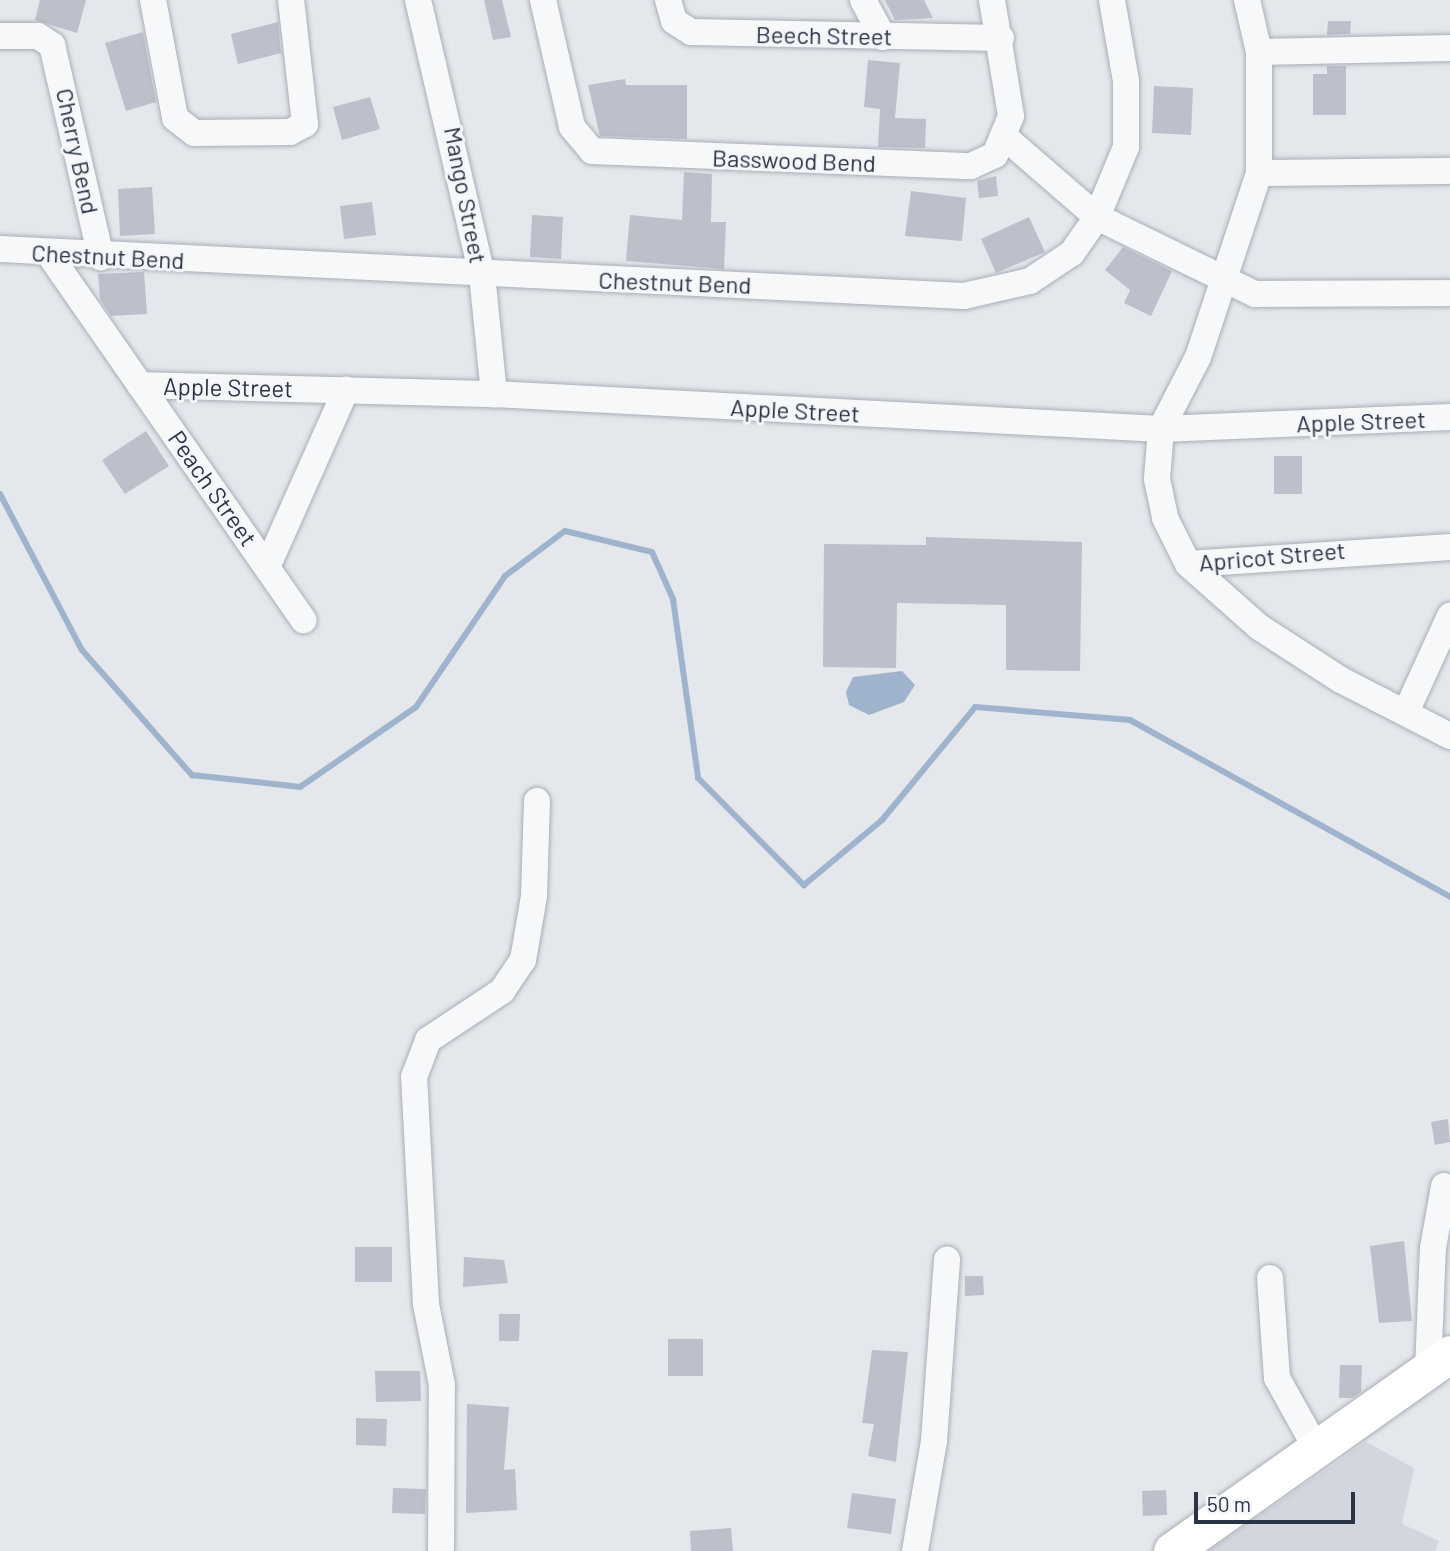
<!DOCTYPE html>
<html>
<head>
<meta charset="utf-8">
<style>
  body { margin:0 }
  #map { position:relative; width:1450px; height:1551px; overflow:hidden; background:#e4e7ec; font-family:Barlow,sans-serif }
  div>[style] { position:absolute }
  .built>* { inset:0; background:#d2d6de }
  .water>* { inset:0; background:#9fb4cc }
  .stream>* { height:6px; margin:-3px; padding:0 3px; transform-origin:3px; border-radius:3px; background:#9fb4cc }
  .building>* { inset:0; background:#bbc0ca }
  .roads { filter:drop-shadow(0 0 2px #a9aeb7) drop-shadow(0 0 2px #a9aeb7) }
  .street>* { height:26px; margin:-13px; padding:0 13px; transform-origin:13px; border-radius:13px; background:#f7f8fa }
  .secondary>* { height:37px; margin:-18.5px; padding:0 18.5px; transform-origin:18.5px; border-radius:18.5px; background:#fff }
  span { translate:-50% -50%; white-space:nowrap; text-align:center; line-height:1.15; -webkit-text-stroke:6px #f4f6f9; paint-order:stroke }
  .street-label { font-size:24px; color:#2b3445 }
  .scale { position:absolute; left:1194px; top:1492px; width:161px; height:32px; box-sizing:border-box; border:4px solid #2b3445; border-top:0; padding-left:9px; font-size:21px; line-height:24px; white-space:nowrap; color:#2b3445; -webkit-text-stroke:5px #f4f6f9; paint-order:stroke }
</style>
</head>
<body>
<div id="map">
  <div class="built">
    <i style="clip-path:polygon(1366px 1442px,1414px 1468px,1402px 1524px,1439px 1541px,1435px 1551px,1208px 1551px)"></i>
  </div>
  <div class="water">
    <i style="clip-path:polygon(902px 671px,915px 685px,904px 702px,869px 715px,849px 705px,846px 692px,853px 677px)"></i>
  </div>
  <div class="stream">
    <i style="left:0;top:494px;width:176px;rotate:62.3deg"></i>
    <i style="left:82px;top:650px;width:167px;rotate:48.7deg"></i>
    <i style="left:192px;top:775px;width:109px;rotate:6.3deg"></i>
    <i style="left:300px;top:787px;width:141px;rotate:-34.6deg"></i>
    <i style="left:416px;top:707px;width:158px;rotate:-55.8deg"></i>
    <i style="left:505px;top:576px;width:75px;rotate:-36.9deg"></i>
    <i style="left:565px;top:531px;width:89px;rotate:13.6deg"></i>
    <i style="left:652px;top:552px;width:51px;rotate:65.9deg"></i>
    <i style="left:673px;top:599px;width:181px;rotate:82deg"></i>
    <i style="left:698px;top:778px;width:151px;rotate:45.3deg"></i>
    <i style="left:804px;top:885px;width:102px;rotate:-39.8deg"></i>
    <i style="left:882px;top:820px;width:146px;rotate:-50.5deg"></i>
    <i style="left:975px;top:707px;width:156px;rotate:4.8deg"></i>
    <i style="left:1130px;top:720px;width:366px;rotate:28.9deg"></i>
  </div>
  <div class="building">
    <i style="clip-path:polygon(40px 0,86px 0,77px 33px,35px 20px)"></i>
    <i style="clip-path:polygon(484px 0,502px 0,511px 37px,493px 40px)"></i>
    <i style="clip-path:polygon(885px 0,924px 0,933px 18px,895px 20px)"></i>
    <i style="clip-path:polygon(1328px 21px,1351px 21px,1350px 34px,1327px 35px)"></i>
    <i style="clip-path:polygon(278px 22px,281px 53px,238px 64px,231px 34px)"></i>
    <i style="clip-path:polygon(143px 32px,156px 102px,126px 111px,105px 43px)"></i>
    <i style="clip-path:polygon(868px 60px,900px 63px,895px 118px,926px 119px,925px 148px,878px 147px,880px 109px,864px 107px)"></i>
    <i style="clip-path:polygon(1327px 66px,1346px 66px,1346px 115px,1313px 115px,1313px 74px,1327px 74px)"></i>
    <i style="clip-path:polygon(625px 79px,626px 85px,687px 85px,687px 139px,600px 136px,588px 85px)"></i>
    <i style="clip-path:polygon(1154px 86px,1193px 88px,1191px 135px,1152px 133px)"></i>
    <i style="clip-path:polygon(370px 97px,380px 129px,342px 140px,333px 107px)"></i>
    <i style="clip-path:polygon(684px 172px,712px 174px,711px 222px,726px 222px,724px 269px,626px 261px,630px 215px,682px 220px)"></i>
    <i style="clip-path:polygon(996px 176px,998px 196px,979px 198px,977px 181px)"></i>
    <i style="clip-path:polygon(152px 187px,155px 234px,120px 236px,118px 189px)"></i>
    <i style="clip-path:polygon(911px 191px,966px 198px,962px 241px,905px 236px)"></i>
    <i style="clip-path:polygon(372px 202px,376px 235px,344px 239px,340px 206px)"></i>
    <i style="clip-path:polygon(532px 215px,563px 217px,561px 259px,530px 257px)"></i>
    <i style="clip-path:polygon(1029px 217px,1045px 252px,996px 273px,981px 239px)"></i>
    <i style="clip-path:polygon(1123px 247px,1172px 271px,1151px 316px,1124px 303px,1130px 290px,1105px 270px)"></i>
    <i style="clip-path:polygon(144px 272px,147px 314px,111px 316px,100px 299px,98px 274px)"></i>
    <i style="clip-path:polygon(146px 431px,169px 466px,125px 494px,102px 460px)"></i>
    <i style="clip-path:polygon(1274px 456px,1302px 456px,1302px 494px,1274px 494px)"></i>
    <i style="clip-path:polygon(926px 537px,1082px 542px,1080px 671px,1006px 670px,1006px 605px,897px 603px,896px 668px,823px 667px,824px 544px,926px 545px)"></i>
    <i style="clip-path:polygon(1448px 1119px,1450px 1142px,1435px 1145px,1431px 1122px)"></i>
    <i style="clip-path:polygon(1404px 1241px,1412px 1321px,1379px 1323px,1370px 1246px)"></i>
    <i style="clip-path:polygon(355px 1247px,392px 1247px,392px 1282px,355px 1282px)"></i>
    <i style="clip-path:polygon(464px 1257px,504px 1260px,508px 1283px,463px 1287px)"></i>
    <i style="clip-path:polygon(965px 1276px,983px 1276px,984px 1295px,965px 1296px)"></i>
    <i style="clip-path:polygon(499px 1314px,520px 1314px,519px 1341px,499px 1341px)"></i>
    <i style="clip-path:polygon(668px 1339px,703px 1339px,703px 1376px,668px 1376px)"></i>
    <i style="clip-path:polygon(872px 1350px,908px 1352px,896px 1462px,868px 1456px,874px 1424px,862px 1423px)"></i>
    <i style="clip-path:polygon(1340px 1365px,1362px 1365px,1361px 1392px,1352px 1398px,1339px 1398px)"></i>
    <i style="clip-path:polygon(375px 1371px,420px 1371px,421px 1401px,376px 1402px)"></i>
    <i style="clip-path:polygon(467px 1404px,509px 1407px,504px 1470px,515px 1469px,517px 1510px,466px 1513px)"></i>
    <i style="clip-path:polygon(356px 1418px,387px 1419px,386px 1446px,356px 1445px)"></i>
    <i style="clip-path:polygon(393px 1488px,426px 1489px,425px 1514px,392px 1513px)"></i>
    <i style="clip-path:polygon(1166px 1490px,1167px 1515px,1143px 1516px,1142px 1491px)"></i>
    <i style="clip-path:polygon(852px 1493px,896px 1499px,891px 1534px,847px 1528px)"></i>
    <i style="clip-path:polygon(731px 1528px,733px 1551px,691px 1551px,690px 1531px)"></i>
  </div>
  <div class="roads">
    <div class="street">
      <i style="left:153px;top:0;width:120px;rotate:79.4deg"></i>
      <i style="left:175px;top:118px;width:24px;rotate:38deg"></i>
      <i style="left:194px;top:133px;width:96px;rotate:-0.6deg"></i>
      <i style="left:290px;top:132px;width:17px;rotate:-28deg"></i>
      <i style="left:305px;top:124px;width:125px;rotate:-96.4deg"></i>
      <i style="left:418px;top:0;width:281px;rotate:76.9deg"></i>
      <i style="left:482px;top:274px;width:121px;rotate:84.3deg"></i>
      <i style="left:543px;top:0;width:130px;rotate:77.1deg"></i>
      <i style="left:572px;top:127px;width:31px;rotate:50deg"></i>
      <i style="left:592px;top:151px;width:379px;rotate:2.3deg"></i>
      <i style="left:971px;top:166px;width:26px;rotate:-25deg"></i>
      <i style="left:995px;top:155px;width:42px;rotate:-67.7deg"></i>
      <i style="left:1011px;top:116px;width:118px;rotate:-99.3deg"></i>
      <i style="left:668px;top:0;width:22px;rotate:74deg"></i>
      <i style="left:674px;top:21px;width:20px;rotate:33deg"></i>
      <i style="left:691px;top:32px;width:310px;rotate:1.1deg"></i>
      <i style="left:863px;top:0;width:42px;rotate:61.6deg"></i>
      <i style="left:1247px;top:0;width:53px;rotate:77deg"></i>
      <i style="left:1259px;top:52px;width:121px;rotate:90deg"></i>
      <i style="left:1259px;top:173px;width:194px;rotate:108.3deg"></i>
      <i style="left:1198px;top:357px;width:81px;rotate:117.2deg"></i>
      <i style="left:1161px;top:429px;width:50px;rotate:94.6deg"></i>
      <i style="left:1157px;top:479px;width:40px;rotate:78deg"></i>
      <i style="left:1165px;top:518px;width:51px;rotate:63.4deg"></i>
      <i style="left:1188px;top:564px;width:263px;rotate:-3.7deg"></i>
      <i style="left:0;top:36px;width:38px"></i>
      <i style="left:38px;top:36px;width:17px;rotate:33deg"></i>
      <i style="left:52px;top:45px;width:218px;rotate:77deg"></i>
      <i style="left:1259px;top:52px;width:191px;rotate:-1.2deg"></i>
      <i style="left:1007px;top:139px;width:119px;rotate:40.9deg"></i>
      <i style="left:1097px;top:217px;width:176px;rotate:26deg"></i>
      <i style="left:1255px;top:294px;width:195px;rotate:-0.3deg"></i>
      <i style="left:1259px;top:173px;width:191px;rotate:-0.6deg"></i>
      <i style="left:0;top:249px;width:965px;rotate:2.79deg"></i>
      <i style="left:964px;top:296px;width:68px;rotate:-12.8deg"></i>
      <i style="left:1030px;top:281px;width:50px;rotate:-33.7deg"></i>
      <i style="left:1072px;top:253px;width:44px;rotate:-55.2deg"></i>
      <i style="left:1097px;top:217px;width:76px;rotate:-67.5deg"></i>
      <i style="left:1126px;top:147px;width:66px;rotate:-90deg"></i>
      <i style="left:1126px;top:81px;width:82px;rotate:-99.8deg"></i>
      <i style="left:49px;top:254px;width:446px;rotate:55.2deg"></i>
      <i style="left:140px;top:385px;width:354px;rotate:1.5deg"></i>
      <i style="left:494px;top:394px;width:668px;rotate:3deg"></i>
      <i style="left:1161px;top:429px;width:289px;rotate:-2.4deg"></i>
      <i style="left:1188px;top:564px;width:95px;rotate:41.6deg"></i>
      <i style="left:1259px;top:627px;width:98px;rotate:32.9deg"></i>
      <i style="left:1341px;top:680px;width:123px;rotate:27.2deg"></i>
      <i style="left:268px;top:565px;width:192px;rotate:-66deg"></i>
      <i style="left:1406px;top:712px;width:106px;rotate:-65.4deg"></i>
      <i style="left:1270px;top:1278px;width:100px;rotate:86deg"></i>
      <i style="left:1277px;top:1378px;width:80px;rotate:60.9deg"></i>
      <i style="left:1428px;top:1371px;width:123px;rotate:-87.7deg"></i>
      <i style="left:1433px;top:1248px;width:63px;rotate:-79.9deg"></i>
      <i style="left:441px;top:1551px;width:166px;rotate:-89.7deg"></i>
      <i style="left:442px;top:1385px;width:83px;rotate:-101.2deg"></i>
      <i style="left:426px;top:1304px;width:227px;rotate:-93deg"></i>
      <i style="left:414px;top:1077px;width:40px;rotate:-69deg"></i>
      <i style="left:428px;top:1040px;width:89px;rotate:-33.5deg"></i>
      <i style="left:502px;top:991px;width:37px;rotate:-56deg"></i>
      <i style="left:523px;top:960px;width:65px;rotate:-80.2deg"></i>
      <i style="left:534px;top:896px;width:95px;rotate:-88.2deg"></i>
      <i style="left:915px;top:1551px;width:112px;rotate:-80.2deg"></i>
      <i style="left:934px;top:1441px;width:182px;rotate:-85.9deg"></i>
    </div>
    <div class="secondary">
      <i style="left:1172px;top:1551px;width:341px;rotate:-35.3deg"></i>
    </div>
  </div>
  <div class="street-label">
    <span style="left:824px;top:35px;rotate:1deg">Beech Street</span>
    <span style="left:78px;top:151px;rotate:78deg">Cherry Bend</span>
    <span style="left:794px;top:160px;rotate:2deg">Basswood Bend</span>
    <span style="left:466px;top:195px;rotate:79deg">Mango Street</span>
    <span style="left:108px;top:256px;rotate:3deg">Chestnut Bend</span>
    <span style="left:675px;top:282px;rotate:2deg">Chestnut Bend</span>
    <span style="left:228px;top:387px;rotate:1deg">Apple Street</span>
    <span style="left:795px;top:410px;rotate:3deg">Apple Street</span>
    <span style="left:1361px;top:421px;rotate:-2deg">Apple Street</span>
    <span style="left:213px;top:488px;rotate:55deg">Peach Street</span>
    <span style="left:1272px;top:556px;rotate:-5deg">Apricot Street</span>
  </div>
  <div class="scale">50 m</div>
</div>
</body>
</html>
